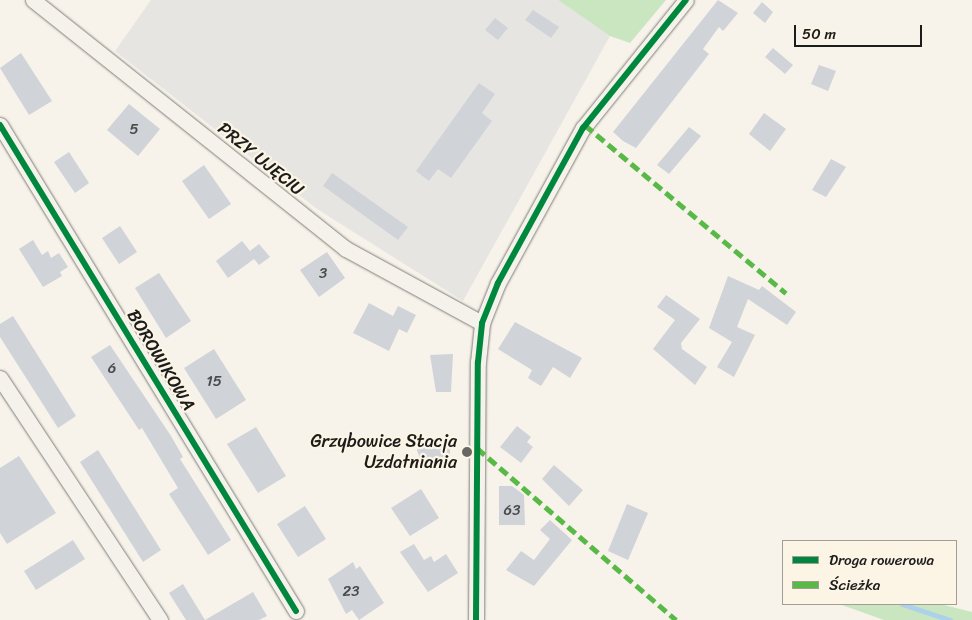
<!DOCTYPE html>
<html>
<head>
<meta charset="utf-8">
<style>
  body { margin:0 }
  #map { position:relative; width:972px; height:620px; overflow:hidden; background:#f7f3ea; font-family:Sriracha,sans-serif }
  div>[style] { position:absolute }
  .built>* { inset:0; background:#e6e5e2 }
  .green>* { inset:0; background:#c9e6c1 }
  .stream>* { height:5px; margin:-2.5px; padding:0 2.5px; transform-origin:2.5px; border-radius:2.5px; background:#aed1eb }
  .building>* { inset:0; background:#d0d3d8 }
  .roads { filter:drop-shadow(0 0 1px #7f7d79) drop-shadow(0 0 1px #7f7d79) }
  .street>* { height:15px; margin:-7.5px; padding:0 7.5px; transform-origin:7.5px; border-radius:7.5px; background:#f5f2ec }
  .quiet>* { height:5px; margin-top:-2.5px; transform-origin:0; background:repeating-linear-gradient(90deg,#58b947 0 10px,transparent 0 15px) }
  .cycleway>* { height:6px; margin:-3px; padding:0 3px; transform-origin:3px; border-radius:3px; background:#00873e }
  .dots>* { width:14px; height:14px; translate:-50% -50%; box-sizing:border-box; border:2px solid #fcf5e5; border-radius:50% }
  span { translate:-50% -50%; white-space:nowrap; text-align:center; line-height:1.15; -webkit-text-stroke:4.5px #fcf5e5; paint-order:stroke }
  .number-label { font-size:15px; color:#494a4b }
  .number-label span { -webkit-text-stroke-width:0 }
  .street-label { font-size:18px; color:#1c1c1c }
  .poi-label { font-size:18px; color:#1c1c1c }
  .right { translate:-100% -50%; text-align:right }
  .legend { position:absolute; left:782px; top:540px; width:175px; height:65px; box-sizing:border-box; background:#fcf5e5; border:1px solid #a29e95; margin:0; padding:6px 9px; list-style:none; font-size:15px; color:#1c1c1c }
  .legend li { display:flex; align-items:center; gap:10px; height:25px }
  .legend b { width:25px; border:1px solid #a29e95 }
  .scale { position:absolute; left:794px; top:25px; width:128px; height:22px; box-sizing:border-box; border:2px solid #1c1c1c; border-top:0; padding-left:6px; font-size:15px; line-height:18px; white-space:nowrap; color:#1c1c1c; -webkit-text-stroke:4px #fcf5e5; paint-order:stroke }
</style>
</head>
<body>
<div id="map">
  <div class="built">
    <i style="clip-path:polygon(151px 0,558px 0,610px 36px,463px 301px,317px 209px,115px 51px)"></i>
  </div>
  <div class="green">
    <i style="clip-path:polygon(558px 0,666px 0,630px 43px,610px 36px)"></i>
    <i style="clip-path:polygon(839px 604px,940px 604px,972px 612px,972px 620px,884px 620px)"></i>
  </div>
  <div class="stream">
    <i style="left:902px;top:604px;width:51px;rotate:18.4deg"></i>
  </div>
  <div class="building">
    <i style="clip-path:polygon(718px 0,738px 13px,723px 31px,719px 27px,703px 49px,709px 54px,636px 148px,623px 141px,613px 132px)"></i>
    <i style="clip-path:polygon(762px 2px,773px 12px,765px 23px,753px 13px)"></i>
    <i style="clip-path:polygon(533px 10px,559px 27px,551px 38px,525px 20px)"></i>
    <i style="clip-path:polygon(495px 18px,508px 28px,498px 40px,485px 30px)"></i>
    <i style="clip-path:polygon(773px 48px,793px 65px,785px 74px,765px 57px)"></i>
    <i style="clip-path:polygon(21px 53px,52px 101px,29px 115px,0 68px)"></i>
    <i style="clip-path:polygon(819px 65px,836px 71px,828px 91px,811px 84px)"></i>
    <i style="clip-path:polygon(479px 83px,495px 94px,482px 113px,492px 121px,451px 178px,438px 169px,429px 181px,416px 171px)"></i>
    <i style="clip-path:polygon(129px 104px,160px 129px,138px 156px,107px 130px)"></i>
    <i style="clip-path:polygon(764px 113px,786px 129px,770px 151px,749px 134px)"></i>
    <i style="clip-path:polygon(689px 127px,701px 136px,669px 174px,657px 165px)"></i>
    <i style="clip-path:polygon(69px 152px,89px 183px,75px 193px,54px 162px)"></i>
    <i style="clip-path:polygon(831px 159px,846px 167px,826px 197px,812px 190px)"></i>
    <i style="clip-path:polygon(204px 165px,231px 204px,209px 219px,182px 181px)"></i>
    <i style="clip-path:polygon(332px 173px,408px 227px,398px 240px,323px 186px)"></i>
    <i style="clip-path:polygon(120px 226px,137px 252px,119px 264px,102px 238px)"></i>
    <i style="clip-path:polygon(33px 240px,42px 255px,48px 251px,51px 258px,59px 253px,68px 267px,60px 272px,62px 276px,43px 287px,19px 249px)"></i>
    <i style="clip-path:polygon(242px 241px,250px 251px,259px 244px,270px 257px,259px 265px,254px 259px,228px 278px,216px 261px)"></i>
    <i style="clip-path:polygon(327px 252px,345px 278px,319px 297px,300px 270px)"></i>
    <i style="clip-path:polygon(159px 273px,191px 321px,166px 338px,135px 288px)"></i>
    <i style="clip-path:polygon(728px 276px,759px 290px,762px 286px,796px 312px,787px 325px,748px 299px,737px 327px,755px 335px,734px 377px,717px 367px,732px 342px,709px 328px)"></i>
    <i style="clip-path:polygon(666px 295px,700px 319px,681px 343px,682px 349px,707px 367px,695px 385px,653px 349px,675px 320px,657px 307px)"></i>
    <i style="clip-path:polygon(369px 303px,393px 316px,398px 306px,416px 315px,407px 333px,399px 329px,389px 351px,353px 333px)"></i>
    <i style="clip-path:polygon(13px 316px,76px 416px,58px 428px,0 337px,0 324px)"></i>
    <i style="clip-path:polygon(515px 322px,582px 358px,570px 378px,553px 367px,541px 386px,528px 378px,532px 370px,498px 349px)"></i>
    <i style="clip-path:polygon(110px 345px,171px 436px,183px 457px,180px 459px,231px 540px,208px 555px,169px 494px,178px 488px,142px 428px,139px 430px,91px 357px)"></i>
    <i style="clip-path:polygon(214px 349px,246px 400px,216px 419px,184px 368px)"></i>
    <i style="clip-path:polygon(453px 354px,451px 392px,436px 392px,430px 355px)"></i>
    <i style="clip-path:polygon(517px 426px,531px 437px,527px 442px,533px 447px,521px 463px,500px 447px)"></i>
    <i style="clip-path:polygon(256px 427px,286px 476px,258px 493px,227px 444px)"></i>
    <i style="clip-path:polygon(439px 440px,450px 442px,450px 463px,421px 463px,417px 450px,421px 442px)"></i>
    <i style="clip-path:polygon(98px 450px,161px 550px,143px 562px,80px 462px)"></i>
    <i style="clip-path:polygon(19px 456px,56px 513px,7px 544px,0 533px,0 468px)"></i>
    <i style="clip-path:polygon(554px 465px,583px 490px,569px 506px,542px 479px)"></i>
    <i style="clip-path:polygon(499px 486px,512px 486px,524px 495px,525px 525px,499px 525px)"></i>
    <i style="clip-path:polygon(421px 489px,439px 518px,410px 536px,391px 508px)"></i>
    <i style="clip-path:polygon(627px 504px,648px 513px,628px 560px,608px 551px)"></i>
    <i style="clip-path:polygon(305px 506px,326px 539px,298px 557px,277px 524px)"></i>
    <i style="clip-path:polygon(550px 520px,572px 540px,534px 586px,506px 570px,521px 551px,534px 560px,550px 539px,540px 530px)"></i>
    <i style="clip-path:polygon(73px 540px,85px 559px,36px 590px,24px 571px)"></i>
    <i style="clip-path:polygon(414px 544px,424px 560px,431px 556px,434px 562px,446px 554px,458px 573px,428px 592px,400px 552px)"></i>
    <i style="clip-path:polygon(353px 562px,356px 569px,360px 566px,384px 603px,359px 620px,352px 610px,346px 614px,328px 579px)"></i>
    <i style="clip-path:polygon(183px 584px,205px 620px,253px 592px,267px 616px,259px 620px,186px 620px,169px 593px)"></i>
  </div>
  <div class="roads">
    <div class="street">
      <i style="left:33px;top:0;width:400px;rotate:38.5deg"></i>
      <i style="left:346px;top:249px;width:155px;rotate:28.6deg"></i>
      <i style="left:0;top:125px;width:569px;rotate:58.66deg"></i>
      <i style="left:0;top:378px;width:290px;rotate:56.5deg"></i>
      <i style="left:476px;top:620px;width:258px;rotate:-89.6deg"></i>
      <i style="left:478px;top:362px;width:39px;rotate:-84deg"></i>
      <i style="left:482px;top:323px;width:43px;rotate:-68.2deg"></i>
      <i style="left:498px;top:283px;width:177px;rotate:-61.3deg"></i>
      <i style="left:583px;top:128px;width:164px;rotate:-51.2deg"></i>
    </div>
  </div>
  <div class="quiet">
    <i style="left:585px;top:125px;width:262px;rotate:39.9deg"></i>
    <i style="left:477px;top:448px;width:263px;rotate:40.8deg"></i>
  </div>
  <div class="cycleway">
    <i style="left:0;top:125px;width:569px;rotate:58.66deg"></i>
    <i style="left:476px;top:620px;width:258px;rotate:-89.6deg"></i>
    <i style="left:478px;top:362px;width:39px;rotate:-84deg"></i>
    <i style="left:482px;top:323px;width:43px;rotate:-68.2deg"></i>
    <i style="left:498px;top:283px;width:177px;rotate:-61.3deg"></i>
    <i style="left:583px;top:128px;width:164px;rotate:-51.2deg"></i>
  </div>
  <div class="dots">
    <i style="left:467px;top:452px;background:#696764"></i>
  </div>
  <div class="number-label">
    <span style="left:134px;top:130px">5</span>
    <span style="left:323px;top:274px">3</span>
    <span style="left:112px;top:369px">6</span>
    <span style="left:214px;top:382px">15</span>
    <span style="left:512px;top:511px">63</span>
    <span style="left:351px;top:592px">23</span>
  </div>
  <div class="street-label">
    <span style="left:261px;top:159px;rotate:39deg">PRZY UJĘCIU</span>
    <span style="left:161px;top:360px;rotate:59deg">BOROWIKOWA</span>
  </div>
  <div class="poi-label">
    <span class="right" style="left:457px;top:452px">Grzybowice Stacja<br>Uzdatniania</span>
  </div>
  <ul class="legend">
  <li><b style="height:6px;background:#00873e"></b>Droga rowerowa</li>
  <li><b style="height:6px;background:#58b947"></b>Ścieżka</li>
  </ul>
  <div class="scale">50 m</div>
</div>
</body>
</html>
